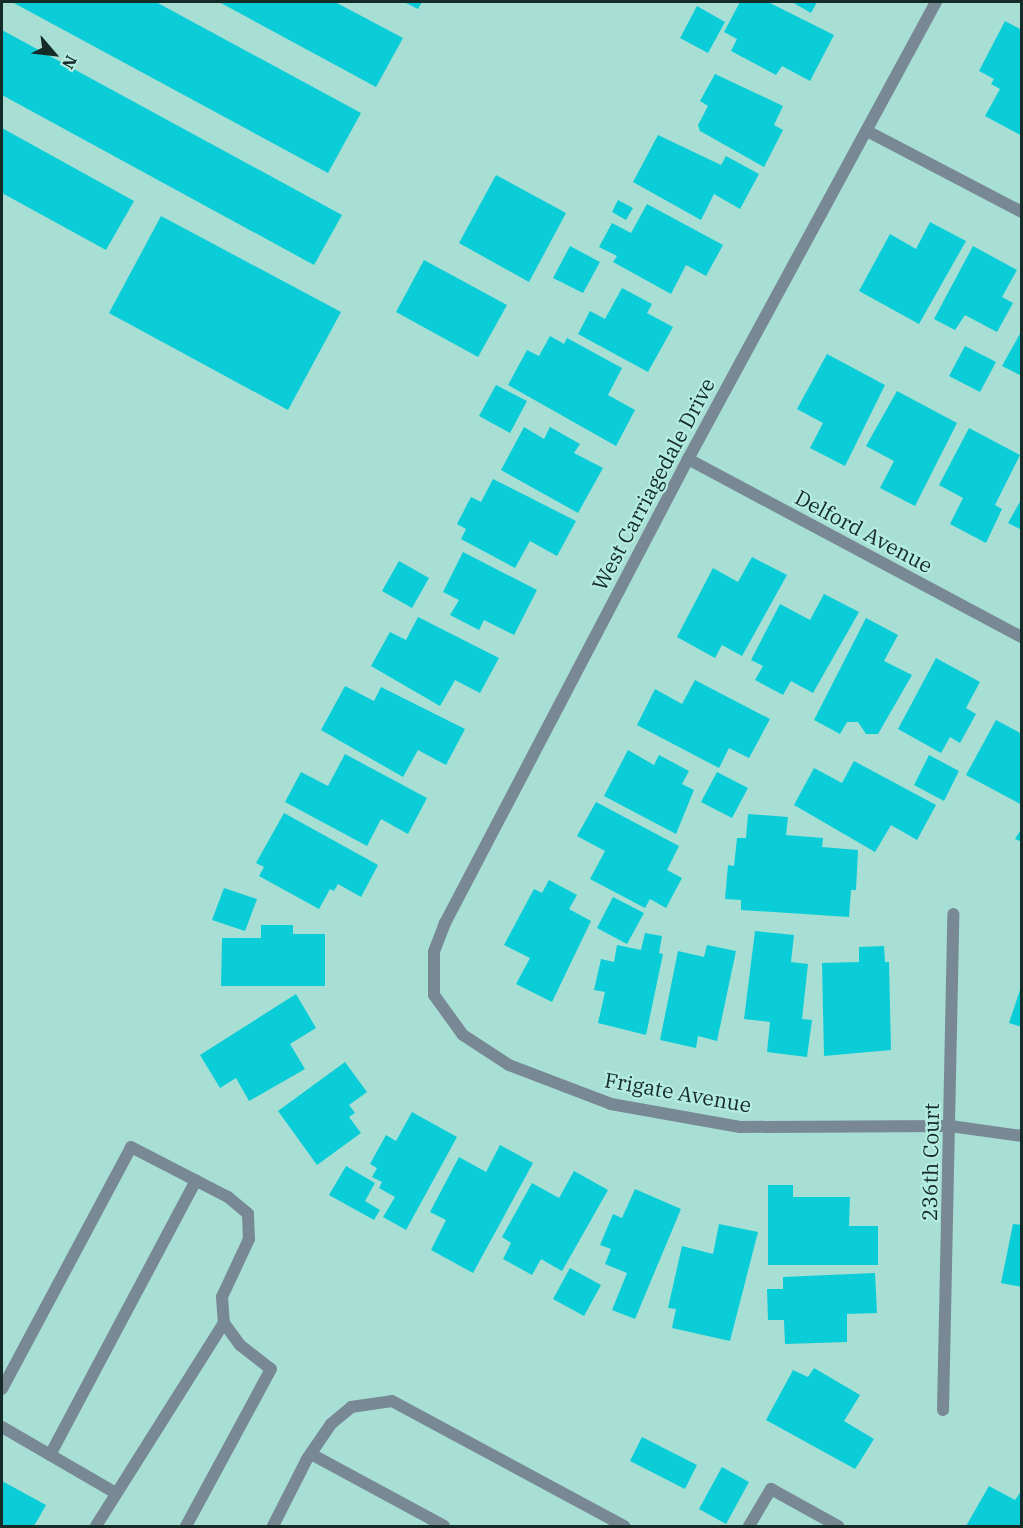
<!DOCTYPE html>
<html>
<head>
<meta charset="utf-8">
<style>
  body { margin:0 }
  #map { position:relative; width:1023px; height:1528px; overflow:hidden; background:#a7dfd4; font-family:"IBM Plex Serif",serif }
  div>[style] { position:absolute }
  .building>* { inset:0; background:#0bcdd8 }
  .service>* { height:12px; margin:-6px; padding:0 6px; transform-origin:6px; border-radius:6px; background:#788895 }
  .minor>* { height:12px; margin:-6px; padding:0 6px; transform-origin:6px; border-radius:6px; background:#788895 }
  span { translate:-50% -50%; white-space:nowrap; text-align:center; line-height:1.15; -webkit-text-stroke:4.5px #b4ece1; paint-order:stroke }
  .street-label { font-size:21px; color:#152b27 }
  .frame { position:absolute; inset:0; border:3px solid #152b27; pointer-events:none }
  .north { position:absolute; left:24px; top:24px; width:60px; height:60px; -webkit-text-stroke:4px #b4ece1; paint-order:stroke; rotate:118deg; font-size:16px; font-weight:700; line-height:24px; text-align:center; color:#152b27 }
  .north::after { content:''; display:block; margin:auto; width:21px; height:27px; background:#152b27; clip-path:polygon(50% 0,100% 100%,50% 72%,0 100%) }
</style>
</head>
<body>
<div id="map">
  <div class="building">
    <i style="clip-path:polygon(12px 2px,156px 2px,361px 113px,328px 173px)"></i>
    <i style="clip-path:polygon(219px 2px,335px 2px,403px 38px,376px 87px)"></i>
    <i style="clip-path:polygon(404px 2px,422px 2px,418px 9px)"></i>
    <i style="clip-path:polygon(740px 2px,768px 2px,834px 35px,810px 81px,782px 66px,776px 75px,731px 51px,737px 39px,724px 32px)"></i>
    <i style="clip-path:polygon(792px 2px,817px 2px,811px 13px)"></i>
    <i style="clip-path:polygon(697px 6px,725px 22px,708px 53px,680px 38px)"></i>
    <i style="clip-path:polygon(1005px 21px,1022px 30px,1022px 136px,985px 116px,1000px 89px,991px 84px,994px 79px,979px 71px)"></i>
    <i style="clip-path:polygon(2px 30px,342px 215px,314px 265px,2px 95px)"></i>
    <i style="clip-path:polygon(715px 74px,783px 106px,774px 125px,783px 130px,764px 167px,700px 131px,698px 125px,708px 106px,700px 101px)"></i>
    <i style="clip-path:polygon(2px 128px,134px 201px,106px 250px,2px 193px)"></i>
    <i style="clip-path:polygon(658px 135px,721px 165px,726px 156px,759px 174px,740px 209px,714px 194px,701px 220px,633px 182px)"></i>
    <i style="clip-path:polygon(496px 175px,566px 213px,529px 282px,459px 243px)"></i>
    <i style="clip-path:polygon(618px 200px,633px 208px,626px 220px,612px 212px)"></i>
    <i style="clip-path:polygon(647px 204px,723px 245px,706px 276px,686px 265px,671px 294px,613px 262px,617px 256px,599px 247px,612px 223px,631px 233px)"></i>
    <i style="clip-path:polygon(161px 216px,341px 312px,288px 410px,109px 313px)"></i>
    <i style="clip-path:polygon(930px 222px,966px 241px,919px 324px,859px 291px,890px 234px,916px 249px)"></i>
    <i style="clip-path:polygon(570px 246px,600px 262px,583px 293px,553px 278px)"></i>
    <i style="clip-path:polygon(973px 246px,1017px 270px,1002px 297px,1013px 303px,997px 332px,965px 315px,955px 330px,934px 319px)"></i>
    <i style="clip-path:polygon(424px 260px,507px 305px,478px 357px,396px 312px)"></i>
    <i style="clip-path:polygon(622px 288px,652px 304px,647px 313px,673px 327px,648px 372px,578px 334px,590px 311px,605px 319px)"></i>
    <i style="clip-path:polygon(1022px 330px,1022px 376px,1002px 366px)"></i>
    <i style="clip-path:polygon(550px 336px,564px 344px,567px 338px,622px 368px,608px 395px,635px 410px,616px 446px,508px 385px,527px 350px,539px 356px)"></i>
    <i style="clip-path:polygon(965px 346px,996px 362px,980px 392px,949px 376px)"></i>
    <i style="clip-path:polygon(827px 354px,885px 385px,845px 466px,810px 448px,823px 423px,797px 409px)"></i>
    <i style="clip-path:polygon(496px 385px,527px 401px,510px 433px,479px 416px)"></i>
    <i style="clip-path:polygon(897px 391px,957px 423px,915px 506px,880px 488px,894px 461px,866px 446px)"></i>
    <i style="clip-path:polygon(524px 427px,544px 439px,550px 427px,580px 444px,574px 453px,603px 468px,578px 513px,501px 470px)"></i>
    <i style="clip-path:polygon(969px 428px,1020px 455px,995px 505px,1002px 509px,986px 543px,950px 524px,963px 498px,939px 485px)"></i>
    <i style="clip-path:polygon(493px 479px,576px 521px,557px 556px,530px 541px,515px 568px,461px 539px,466px 529px,457px 524px,471px 497px,481px 502px)"></i>
    <i style="clip-path:polygon(1022px 498px,1022px 530px,1008px 523px)"></i>
    <i style="clip-path:polygon(463px 552px,537px 590px,514px 635px,484px 620px,479px 630px,450px 615px,459px 600px,443px 592px)"></i>
    <i style="clip-path:polygon(752px 557px,787px 575px,742px 656px,722px 645px,715px 658px,677px 637px,713px 568px,738px 582px)"></i>
    <i style="clip-path:polygon(399px 561px,429px 578px,412px 608px,382px 591px)"></i>
    <i style="clip-path:polygon(824px 594px,859px 612px,813px 693px,791px 681px,783px 695px,755px 680px,763px 666px,751px 660px,780px 604px,810px 620px)"></i>
    <i style="clip-path:polygon(418px 617px,499px 658px,480px 693px,455px 680px,440px 706px,371px 666px,390px 632px,406px 640px)"></i>
    <i style="clip-path:polygon(866px 618px,898px 635px,884px 661px,912px 675px,878px 734px,866px 734px,858px 722px,847px 722px,840px 734px,814px 720px)"></i>
    <i style="clip-path:polygon(936px 658px,980px 682px,966px 708px,976px 714px,960px 743px,950px 737px,941px 753px,898px 729px)"></i>
    <i style="clip-path:polygon(695px 680px,770px 719px,749px 758px,729px 748px,719px 768px,637px 725px,655px 689px,682px 704px)"></i>
    <i style="clip-path:polygon(345px 686px,374px 701px,381px 687px,465px 729px,446px 765px,418px 750px,403px 777px,321px 730px)"></i>
    <i style="clip-path:polygon(996px 720px,1022px 734px,1022px 805px,966px 775px)"></i>
    <i style="clip-path:polygon(628px 750px,654px 765px,659px 755px,689px 771px,682px 784px,694px 790px,676px 834px,604px 796px)"></i>
    <i style="clip-path:polygon(345px 754px,427px 798px,408px 834px,381px 819px,367px 846px,285px 802px,301px 772px,328px 786px)"></i>
    <i style="clip-path:polygon(929px 755px,959px 771px,944px 801px,914px 785px)"></i>
    <i style="clip-path:polygon(854px 761px,936px 805px,917px 840px,891px 825px,875px 852px,794px 805px,814px 768px,842px 783px)"></i>
    <i style="clip-path:polygon(717px 772px,748px 788px,732px 818px,701px 802px)"></i>
    <i style="clip-path:polygon(596px 802px,679px 846px,667px 870px,682px 878px,666px 908px,650px 899px,645px 908px,590px 879px,605px 851px,577px 836px)"></i>
    <i style="clip-path:polygon(284px 813px,378px 865px,361px 897px,338px 884px,334px 891px,330px 889px,319px 909px,259px 876px,264px 867px,256px 863px)"></i>
    <i style="clip-path:polygon(748px 814px,788px 817px,786px 835px,823px 838px,822px 847px,858px 850px,856px 890px,851px 890px,849px 917px,741px 910px,741px 900px,725px 899px,728px 865px,734px 866px,737px 838px,746px 838px)"></i>
    <i style="clip-path:polygon(1022px 828px,1022px 842px,1015px 839px)"></i>
    <i style="clip-path:polygon(549px 880px,577px 895px,569px 909px,591px 921px,552px 1002px,516px 984px,530px 958px,504px 945px,534px 889px,542px 893px)"></i>
    <i style="clip-path:polygon(224px 888px,257px 899px,245px 931px,212px 920px)"></i>
    <i style="clip-path:polygon(613px 897px,644px 913px,627px 944px,597px 928px)"></i>
    <i style="clip-path:polygon(261px 925px,293px 925px,293px 934px,325px 934px,325px 986px,221px 986px,222px 938px,261px 938px)"></i>
    <i style="clip-path:polygon(755px 931px,794px 935px,791px 962px,808px 964px,802px 1019px,812px 1020px,807px 1057px,767px 1052px,770px 1022px,744px 1019px)"></i>
    <i style="clip-path:polygon(645px 933px,662px 936px,659px 953px,663px 954px,646px 1035px,598px 1023px,605px 992px,594px 990px,601px 959px,614px 962px,617px 945px,641px 950px)"></i>
    <i style="clip-path:polygon(707px 945px,736px 951px,717px 1041px,698px 1036px,696px 1048px,660px 1040px,678px 951px,704px 957px)"></i>
    <i style="clip-path:polygon(884px 946px,885px 962px,889px 962px,891px 1050px,824px 1056px,822px 963px,859px 962px,859px 947px)"></i>
    <i style="clip-path:polygon(1022px 984px,1022px 1027px,1009px 1023px)"></i>
    <i style="clip-path:polygon(296px 994px,316px 1028px,290px 1044px,305px 1069px,249px 1101px,236px 1078px,220px 1088px,200px 1055px)"></i>
    <i style="clip-path:polygon(345px 1062px,367px 1092px,349px 1105px,355px 1113px,349px 1117px,361px 1133px,317px 1165px,278px 1111px)"></i>
    <i style="clip-path:polygon(412px 1112px,457px 1137px,406px 1230px,383px 1217px,395px 1197px,379px 1188px,382px 1182px,372px 1177px,377px 1168px,370px 1164px,386px 1135px,396px 1141px)"></i>
    <i style="clip-path:polygon(500px 1145px,533px 1163px,473px 1273px,431px 1250px,446px 1220px,430px 1212px,459px 1157px,486px 1172px)"></i>
    <i style="clip-path:polygon(346px 1166px,375px 1183px,365px 1201px,380px 1210px,374px 1220px,329px 1195px)"></i>
    <i style="clip-path:polygon(574px 1171px,608px 1190px,562px 1271px,541px 1259px,532px 1275px,503px 1259px,511px 1243px,502px 1237px,532px 1183px,559px 1198px)"></i>
    <i style="clip-path:polygon(768px 1185px,793px 1185px,793px 1197px,850px 1197px,849px 1226px,878px 1226px,878px 1265px,768px 1265px)"></i>
    <i style="clip-path:polygon(635px 1189px,681px 1209px,635px 1319px,612px 1310px,627px 1273px,605px 1264px,611px 1249px,600px 1245px,613px 1214px,622px 1218px)"></i>
    <i style="clip-path:polygon(719px 1224px,758px 1232px,730px 1341px,672px 1328px,676px 1309px,668px 1308px,682px 1246px,713px 1254px)"></i>
    <i style="clip-path:polygon(1013px 1224px,1022px 1225px,1022px 1287px,1001px 1283px)"></i>
    <i style="clip-path:polygon(570px 1268px,601px 1285px,584px 1316px,553px 1299px)"></i>
    <i style="clip-path:polygon(875px 1273px,877px 1313px,847px 1314px,847px 1342px,785px 1344px,784px 1320px,768px 1320px,767px 1289px,783px 1289px,783px 1277px)"></i>
    <i style="clip-path:polygon(814px 1368px,860px 1395px,844px 1421px,874px 1439px,855px 1469px,766px 1420px,793px 1370px,808px 1377px)"></i>
    <i style="clip-path:polygon(642px 1437px,697px 1465px,685px 1489px,630px 1461px)"></i>
    <i style="clip-path:polygon(722px 1467px,749px 1482px,726px 1524px,699px 1509px)"></i>
    <i style="clip-path:polygon(2px 1481px,46px 1505px,34px 1526px,2px 1526px)"></i>
    <i style="clip-path:polygon(989px 1486px,1015px 1500px,1022px 1490px,1022px 1526px,966px 1526px)"></i>
  </div>
  <div class="service">
    <i style="left:2px;top:1389px;width:274px;rotate:-61.9deg"></i>
    <i style="left:131px;top:1147px;width:109px;rotate:27.3deg"></i>
    <i style="left:228px;top:1197px;width:26px;rotate:40deg"></i>
    <i style="left:248px;top:1214px;width:25px;rotate:88deg"></i>
    <i style="left:249px;top:1239px;width:64px;rotate:115deg"></i>
    <i style="left:222px;top:1297px;width:26px;rotate:86deg"></i>
    <i style="left:224px;top:1323px;width:27px;rotate:54deg"></i>
    <i style="left:240px;top:1345px;width:39px;rotate:38deg"></i>
    <i style="left:271px;top:1369px;width:179px;rotate:118.4deg"></i>
    <i style="left:2px;top:1427px;width:129px;rotate:30.1deg"></i>
    <i style="left:311px;top:1454px;width:151px;rotate:28.4deg"></i>
    <i style="left:50px;top:1455px;width:311px;rotate:-62deg"></i>
    <i style="left:96px;top:1526px;width:240px;rotate:-57.8deg"></i>
    <i style="left:273px;top:1526px;width:75px;rotate:-63.1deg"></i>
    <i style="left:307px;top:1459px;width:42px;rotate:-55.6deg"></i>
    <i style="left:331px;top:1424px;width:26px;rotate:-40deg"></i>
    <i style="left:351px;top:1407px;width:41px;rotate:-8.3deg"></i>
    <i style="left:392px;top:1401px;width:264px;rotate:28.3deg"></i>
    <i style="left:749px;top:1526px;width:43px;rotate:-59.3deg"></i>
    <i style="left:771px;top:1489px;width:77px;rotate:28.9deg"></i>
  </div>
  <div class="minor">
    <i style="left:936px;top:2px;width:520px;rotate:118.49deg"></i>
    <i style="left:688px;top:459px;width:524px;rotate:117.64deg"></i>
    <i style="left:445px;top:923px;width:31px;rotate:111deg"></i>
    <i style="left:434px;top:952px;width:43px;rotate:90deg"></i>
    <i style="left:434px;top:995px;width:49px;rotate:54.1deg"></i>
    <i style="left:463px;top:1035px;width:55px;rotate:33.1deg"></i>
    <i style="left:509px;top:1065px;width:109px;rotate:20.9deg"></i>
    <i style="left:611px;top:1104px;width:131px;rotate:10.1deg"></i>
    <i style="left:740px;top:1127px;width:210px;rotate:-0.3deg"></i>
    <i style="left:950px;top:1126px;width:73px;rotate:7.9deg"></i>
    <i style="left:867px;top:131px;width:175px;rotate:27.6deg"></i>
    <i style="left:688px;top:459px;width:378px;rotate:28.1deg"></i>
    <i style="left:943px;top:1410px;width:496px;rotate:-88.8deg"></i>
  </div>
  <div class="street-label">
    <span style="left:653px;top:484px;rotate:-62deg">West Carriagedale Drive</span>
    <span style="left:864px;top:531px;rotate:28deg">Delford Avenue</span>
    <span style="left:678px;top:1092px;rotate:10deg">Frigate Avenue</span>
    <span style="left:930px;top:1162px;rotate:-89deg">236th Court</span>
  </div>
  <div class="frame"></div>
  <div class="north">N</div>
</div>
</body>
</html>
